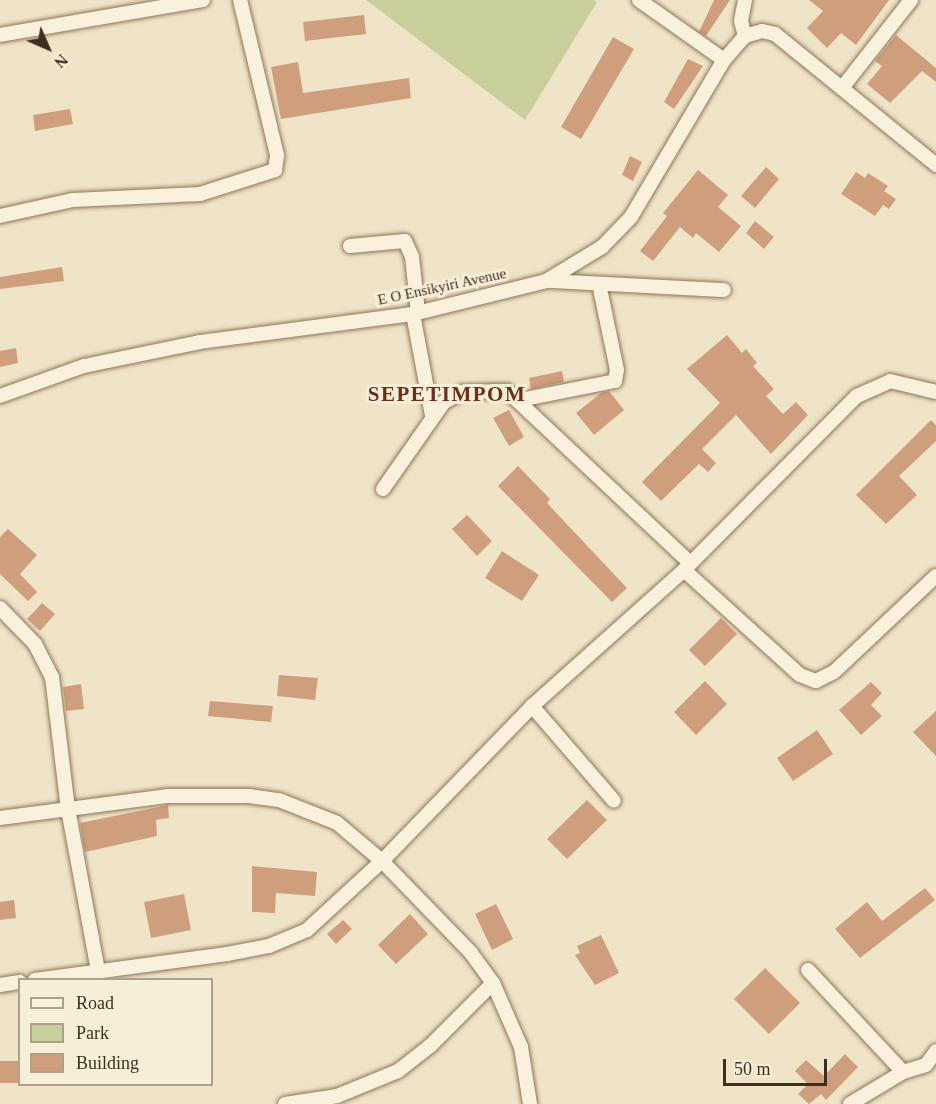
<!DOCTYPE html>
<html>
<head>
<meta charset="utf-8">
<style>
  body { margin:0 }
  #map { position:relative; width:936px; height:1104px; overflow:hidden; background:#f0e4c8; font-family:"Times New Roman",serif }
  div>[style] { position:absolute }
  .green>* { inset:0; background:#c9cf9b }
  .building>* { inset:0; background:#cf9f7d }
  .roads { filter:drop-shadow(0 0 2px #8d765c) drop-shadow(0 0 2px #8d765c) }
  .minor>* { height:14px; margin:-7px; padding:0 7px; transform-origin:7px; border-radius:7px; background:#faf1dc }
  span { translate:-50% -50%; white-space:nowrap; text-align:center; line-height:1.15; -webkit-text-stroke:6px #f7eed8; paint-order:stroke }
  .street-label { font-size:15px; color:#3d2e20 }
  .district-label { font-size:21px; color:#6b2e1e; font-weight:700; letter-spacing:1.5px }
  .legend { position:absolute; left:18px; top:978px; width:195px; height:108px; box-sizing:border-box; background:#f7eed8; border:2px solid #ada18e; margin:0; padding:8px 10px; list-style:none; font-size:18px; color:#3d2e20 }
  .legend li { display:flex; align-items:center; gap:12px; height:30px }
  .legend b { width:30px; border:2px solid #ada18e }
  .north { position:absolute; left:18px; top:18px; width:60px; height:60px; -webkit-text-stroke:4px #f7eed8; paint-order:stroke; rotate:135deg; font-size:16px; font-weight:700; line-height:24px; text-align:center; color:#3d2e20 }
  .north::after { content:''; display:block; margin:auto; width:21px; height:27px; background:#3d2e20; clip-path:polygon(50% 0,100% 100%,50% 72%,0 100%) }
  .scale { position:absolute; left:723px; top:1059px; width:104px; height:27px; box-sizing:border-box; border:3px solid #3d2e20; border-top:0; padding-left:8px; font-size:18px; line-height:21px; white-space:nowrap; color:#3d2e20; -webkit-text-stroke:4px #f7eed8; paint-order:stroke }
</style>
</head>
<body>
<div id="map">
  <div class="green">
    <i style="clip-path:polygon(366px 0,593px 0,597px 2px,525px 120px)"></i>
  </div>
  <div class="building">
    <i style="clip-path:polygon(714px 0,730px 0,706px 36px,699px 32px)"></i>
    <i style="clip-path:polygon(809px 0,889px 0,856px 45px,841px 33px,827px 48px,807px 28px,823px 11px)"></i>
    <i style="clip-path:polygon(364px 15px,366px 34px,305px 41px,303px 22px)"></i>
    <i style="clip-path:polygon(896px 35px,936px 68px,936px 82px,922px 71px,890px 103px,867px 84px,882px 66px,875px 61px)"></i>
    <i style="clip-path:polygon(613px 37px,634px 49px,581px 139px,561px 127px)"></i>
    <i style="clip-path:polygon(688px 59px,703px 66px,674px 109px,664px 102px)"></i>
    <i style="clip-path:polygon(298px 62px,303px 93px,409px 78px,411px 98px,281px 119px,271px 67px)"></i>
    <i style="clip-path:polygon(70px 109px,73px 124px,35px 131px,33px 115px)"></i>
    <i style="clip-path:polygon(630px 156px,642px 162px,633px 181px,622px 175px)"></i>
    <i style="clip-path:polygon(766px 167px,779px 179px,755px 208px,741px 196px)"></i>
    <i style="clip-path:polygon(698px 170px,728px 195px,718px 207px,741px 226px,719px 252px,696px 233px,693px 238px,680px 227px,653px 261px,640px 251px,667px 216px,663px 213px)"></i>
    <i style="clip-path:polygon(856px 172px,865px 178px,868px 173px,888px 186px,884px 191px,896px 199px,889px 209px,883px 205px,875px 216px,841px 194px)"></i>
    <i style="clip-path:polygon(755px 221px,774px 237px,764px 249px,746px 233px)"></i>
    <i style="clip-path:polygon(62px 267px,64px 281px,0 289px,0 277px)"></i>
    <i style="clip-path:polygon(727px 335px,742px 353px,746px 349px,757px 363px,753px 366px,774px 389px,766px 396px,783px 414px,796px 402px,808px 415px,771px 454px,736px 415px,702px 449px,716px 463px,708px 472px,699px 464px,661px 501px,642px 482px,720px 403px,687px 369px)"></i>
    <i style="clip-path:polygon(16px 348px,18px 363px,0 367px,0 351px)"></i>
    <i style="clip-path:polygon(562px 371px,564px 382px,531px 389px,529px 378px)"></i>
    <i style="clip-path:polygon(609px 391px,624px 410px,594px 435px,576px 413px,601px 393px)"></i>
    <i style="clip-path:polygon(509px 410px,524px 437px,509px 446px,493px 418px)"></i>
    <i style="clip-path:polygon(931px 420px,936px 425px,936px 441px,899px 476px,917px 495px,886px 524px,856px 495px)"></i>
    <i style="clip-path:polygon(518px 466px,550px 499px,547px 503px,627px 588px,612px 602px,498px 486px)"></i>
    <i style="clip-path:polygon(467px 515px,492px 541px,477px 556px,452px 529px)"></i>
    <i style="clip-path:polygon(8px 529px,37px 555px,20px 574px,37px 592px,28px 601px,0 574px,0 537px)"></i>
    <i style="clip-path:polygon(502px 551px,539px 575px,522px 601px,485px 578px)"></i>
    <i style="clip-path:polygon(42px 603px,55px 614px,40px 631px,27px 619px)"></i>
    <i style="clip-path:polygon(721px 618px,737px 634px,705px 666px,689px 650px)"></i>
    <i style="clip-path:polygon(279px 675px,318px 678px,315px 700px,277px 696px)"></i>
    <i style="clip-path:polygon(705px 681px,727px 704px,696px 735px,674px 712px)"></i>
    <i style="clip-path:polygon(871px 682px,882px 693px,871px 705px,882px 716px,861px 735px,839px 710px)"></i>
    <i style="clip-path:polygon(81px 684px,84px 709px,66px 711px,63px 687px)"></i>
    <i style="clip-path:polygon(210px 701px,273px 706px,271px 722px,208px 716px)"></i>
    <i style="clip-path:polygon(936px 711px,936px 756px,913px 732px)"></i>
    <i style="clip-path:polygon(817px 730px,833px 754px,793px 781px,777px 758px)"></i>
    <i style="clip-path:polygon(587px 800px,607px 820px,567px 859px,547px 839px)"></i>
    <i style="clip-path:polygon(168px 805px,169px 818px,156px 820px,157px 836px,85px 852px,80px 823px)"></i>
    <i style="clip-path:polygon(252px 866px,317px 872px,315px 896px,276px 893px,275px 913px,252px 912px)"></i>
    <i style="clip-path:polygon(925px 888px,935px 900px,860px 958px,835px 929px,867px 902px,882px 921px)"></i>
    <i style="clip-path:polygon(184px 894px,191px 930px,151px 938px,144px 902px)"></i>
    <i style="clip-path:polygon(14px 900px,16px 918px,0 920px,0 902px)"></i>
    <i style="clip-path:polygon(496px 904px,513px 939px,492px 950px,475px 914px)"></i>
    <i style="clip-path:polygon(410px 914px,428px 934px,396px 964px,378px 945px)"></i>
    <i style="clip-path:polygon(343px 920px,352px 929px,336px 944px,327px 934px)"></i>
    <i style="clip-path:polygon(601px 935px,619px 973px,595px 985px,575px 955px,580px 953px,577px 946px)"></i>
    <i style="clip-path:polygon(765px 968px,800px 1003px,769px 1034px,734px 999px)"></i>
    <i style="clip-path:polygon(845px 1054px,858px 1067px,826px 1100px,821px 1094px,809px 1104px,798px 1094px,808px 1084px,795px 1071px,806px 1060px,824px 1076px)"></i>
    <i style="clip-path:polygon(0 1061px,20px 1061px,20px 1083px,0 1083px)"></i>
  </div>
  <div class="roads">
    <div class="minor">
      <i style="left:639px;top:0;width:104px;rotate:35.2deg"></i>
      <i style="left:745px;top:0;width:21px;rotate:101deg"></i>
      <i style="left:741px;top:21px;width:16px;rotate:75deg"></i>
      <i style="left:0;top:35px;width:206px;rotate:-9.8deg"></i>
      <i style="left:842px;top:88px;width:112px;rotate:-51.9deg"></i>
      <i style="left:0;top:216px;width:75px;rotate:-12.4deg"></i>
      <i style="left:73px;top:200px;width:127px;rotate:-2.7deg"></i>
      <i style="left:200px;top:194px;width:79px;rotate:-17.7deg"></i>
      <i style="left:275px;top:170px;width:15px;rotate:-82deg"></i>
      <i style="left:277px;top:155px;width:159px;rotate:-103.4deg"></i>
      <i style="left:350px;top:246px;width:55px;rotate:-5.2deg"></i>
      <i style="left:405px;top:241px;width:17px;rotate:66deg"></i>
      <i style="left:412px;top:257px;width:55px;rotate:83.8deg"></i>
      <i style="left:550px;top:281px;width:174px;rotate:3deg"></i>
      <i style="left:413px;top:314px;width:104px;rotate:79.4deg"></i>
      <i style="left:0;top:396px;width:89px;rotate:-19.7deg"></i>
      <i style="left:84px;top:366px;width:118px;rotate:-11.7deg"></i>
      <i style="left:200px;top:342px;width:215px;rotate:-7.5deg"></i>
      <i style="left:413px;top:314px;width:137px;rotate:-13.9deg"></i>
      <i style="left:546px;top:281px;width:66px;rotate:-31.3deg"></i>
      <i style="left:602px;top:247px;width:42px;rotate:-46deg"></i>
      <i style="left:631px;top:217px;width:182px;rotate:-59.4deg"></i>
      <i style="left:724px;top:60px;width:32px;rotate:-49deg"></i>
      <i style="left:745px;top:36px;width:18px;rotate:-16deg"></i>
      <i style="left:762px;top:31px;width:13px;rotate:13deg"></i>
      <i style="left:775px;top:34px;width:208px;rotate:39.1deg"></i>
      <i style="left:520px;top:400px;width:97px;rotate:-11.3deg"></i>
      <i style="left:615px;top:381px;width:11px;rotate:-80deg"></i>
      <i style="left:617px;top:370px;width:88px;rotate:-101.8deg"></i>
      <i style="left:383px;top:489px;width:106px;rotate:-55deg"></i>
      <i style="left:444px;top:402px;width:21px;rotate:-28deg"></i>
      <i style="left:463px;top:392px;width:44px;rotate:-1.3deg"></i>
      <i style="left:507px;top:391px;width:251px;rotate:43.2deg"></i>
      <i style="left:684px;top:570px;width:156px;rotate:42.2deg"></i>
      <i style="left:800px;top:675px;width:17px;rotate:21deg"></i>
      <i style="left:816px;top:681px;width:20px;rotate:-27deg"></i>
      <i style="left:834px;top:672px;width:140px;rotate:-43.3deg"></i>
      <i style="left:0;top:608px;width:50px;rotate:45.8deg"></i>
      <i style="left:35px;top:644px;width:37px;rotate:63deg"></i>
      <i style="left:52px;top:677px;width:133px;rotate:83.1deg"></i>
      <i style="left:68px;top:809px;width:165px;rotate:79.5deg"></i>
      <i style="left:532px;top:706px;width:125px;rotate:49.2deg"></i>
      <i style="left:0;top:818px;width:168px;rotate:-7.5deg"></i>
      <i style="left:167px;top:796px;width:82px"></i>
      <i style="left:249px;top:796px;width:30px;rotate:8deg"></i>
      <i style="left:279px;top:800px;width:62px;rotate:21.6deg"></i>
      <i style="left:337px;top:823px;width:59px;rotate:40.2deg"></i>
      <i style="left:382px;top:861px;width:128px;rotate:45.9deg"></i>
      <i style="left:471px;top:953px;width:37px;rotate:54deg"></i>
      <i style="left:493px;top:983px;width:70px;rotate:66.4deg"></i>
      <i style="left:521px;top:1047px;width:58px;rotate:81deg"></i>
      <i style="left:808px;top:970px;width:139px;rotate:47deg"></i>
      <i style="left:35px;top:980px;width:194px;rotate:-7.7deg"></i>
      <i style="left:227px;top:954px;width:43px;rotate:-10.8deg"></i>
      <i style="left:269px;top:946px;width:41px;rotate:-22.8deg"></i>
      <i style="left:307px;top:930px;width:102px;rotate:-42.6deg"></i>
      <i style="left:382px;top:861px;width:216px;rotate:-45.9deg"></i>
      <i style="left:532px;top:706px;width:204px;rotate:-41.8deg"></i>
      <i style="left:684px;top:570px;width:245px;rotate:-45.2deg"></i>
      <i style="left:857px;top:396px;width:36px;rotate:-24deg"></i>
      <i style="left:890px;top:381px;width:47px;rotate:13.4deg"></i>
      <i style="left:0;top:985px;width:20px;rotate:-9deg"></i>
      <i style="left:285px;top:1104px;width:53px;rotate:-8.7deg"></i>
      <i style="left:337px;top:1096px;width:66px;rotate:-22.3deg"></i>
      <i style="left:398px;top:1071px;width:41px;rotate:-38deg"></i>
      <i style="left:430px;top:1046px;width:89px;rotate:-45deg"></i>
      <i style="left:850px;top:1104px;width:62px;rotate:-31.1deg"></i>
      <i style="left:903px;top:1072px;width:24px;rotate:-17deg"></i>
      <i style="left:926px;top:1065px;width:17px;rotate:-54deg"></i>
    </div>
  </div>
  <div class="street-label">
    <span style="left:442px;top:287px;rotate:-12deg">E O Ensikyiri Avenue</span>
  </div>
  <div class="district-label">
    <span style="left:447px;top:394px">SEPETIMPOM</span>
  </div>
  <ul class="legend">
  <li><b style="height:8px;background:#faf1dc"></b>Road</li>
  <li><b style="height:16px;background:#c9cf9b"></b>Park</li>
  <li><b style="height:16px;background:#cf9f7d"></b>Building</li>
  </ul>
  <div class="north">N</div>
  <div class="scale">50 m</div>
</div>
</body>
</html>
